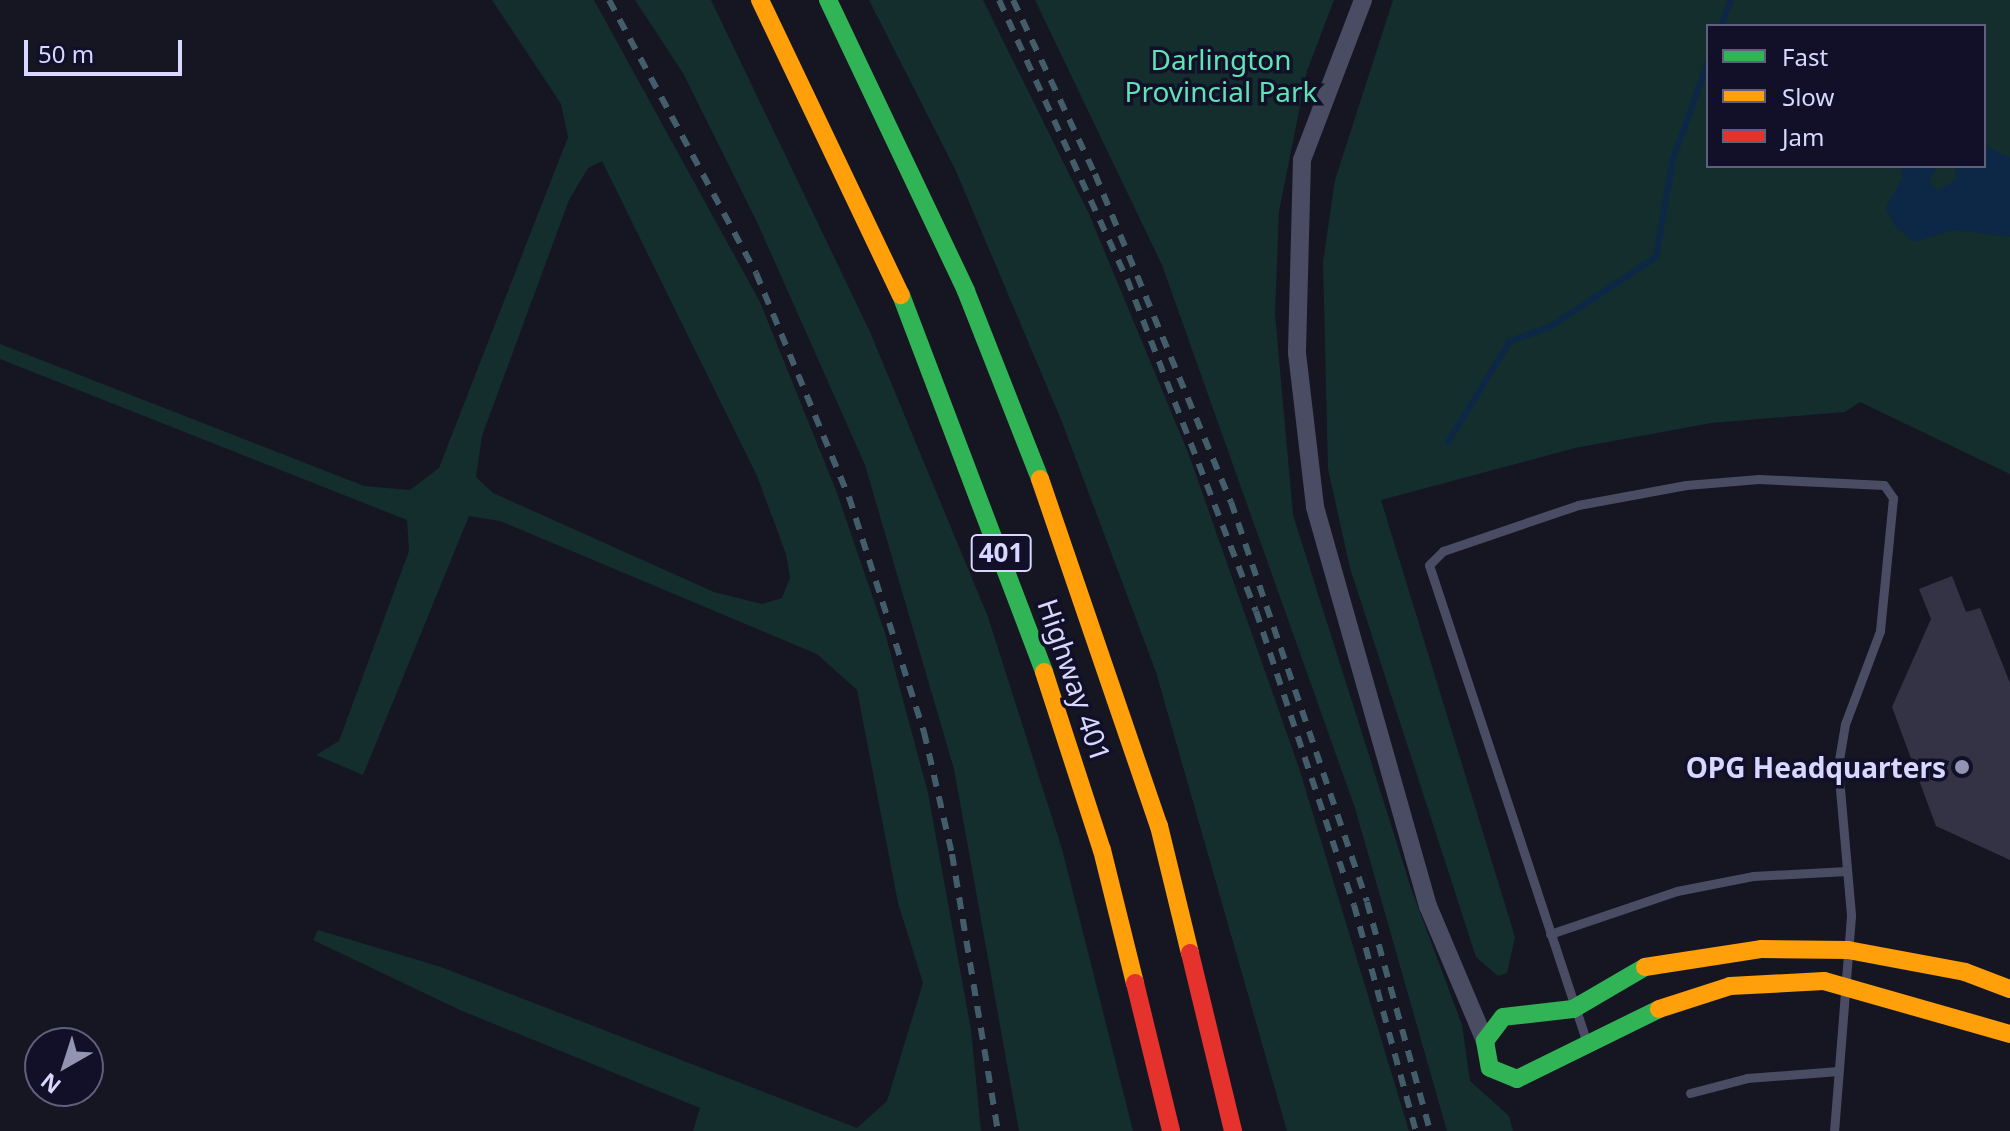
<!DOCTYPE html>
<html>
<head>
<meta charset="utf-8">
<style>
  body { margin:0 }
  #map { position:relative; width:2010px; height:1131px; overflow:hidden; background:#161622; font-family:"Noto Sans",sans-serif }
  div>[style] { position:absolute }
  .green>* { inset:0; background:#132e2c }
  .water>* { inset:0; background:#0d2747 }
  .stream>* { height:6px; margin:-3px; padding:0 3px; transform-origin:3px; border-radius:3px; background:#0d2747 }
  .building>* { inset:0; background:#343345 }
  .lane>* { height:9px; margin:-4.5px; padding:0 4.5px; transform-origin:4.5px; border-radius:4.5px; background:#4a4c63 }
  .street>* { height:18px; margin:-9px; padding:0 9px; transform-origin:9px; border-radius:9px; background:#4a4c63 }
  .fast>* { height:18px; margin:-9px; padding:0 9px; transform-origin:9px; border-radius:9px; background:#30b455 }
  .slow>* { height:18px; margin:-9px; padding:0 9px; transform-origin:9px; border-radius:9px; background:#ff9f0a }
  .jam>* { height:18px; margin:-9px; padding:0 9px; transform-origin:9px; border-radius:9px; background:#e5322d }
  .rail>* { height:6px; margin-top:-3px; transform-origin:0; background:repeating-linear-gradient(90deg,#435d6b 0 12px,transparent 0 22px) }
  .dots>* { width:22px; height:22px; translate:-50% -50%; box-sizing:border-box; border:4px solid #111028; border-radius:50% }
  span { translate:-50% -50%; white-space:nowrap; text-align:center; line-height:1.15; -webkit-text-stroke:7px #111028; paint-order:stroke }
  .shield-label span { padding:2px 6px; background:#111028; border:2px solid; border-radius:6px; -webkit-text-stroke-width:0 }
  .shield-label { font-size:26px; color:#d7d7ff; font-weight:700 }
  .park-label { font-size:28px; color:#60e2b4 }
  .street-label { font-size:28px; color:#d7d7ff }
  .poi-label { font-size:28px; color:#d7d7ff; font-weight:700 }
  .right { translate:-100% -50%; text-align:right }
  .legend { position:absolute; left:1706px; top:24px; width:280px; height:144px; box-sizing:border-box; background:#111028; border:2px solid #60607e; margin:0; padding:10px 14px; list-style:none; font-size:24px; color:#d7d7ff }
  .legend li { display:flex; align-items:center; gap:16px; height:40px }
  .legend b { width:40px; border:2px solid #60607e }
  .north { position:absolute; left:24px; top:1027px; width:80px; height:80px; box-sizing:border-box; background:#111028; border:2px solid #60607e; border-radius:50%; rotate:219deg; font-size:22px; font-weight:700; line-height:32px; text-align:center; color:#d7d7ff }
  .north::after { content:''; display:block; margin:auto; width:28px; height:36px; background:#9393b2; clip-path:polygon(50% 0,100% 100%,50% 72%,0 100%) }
  .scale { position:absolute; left:24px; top:40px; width:158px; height:36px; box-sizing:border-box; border:4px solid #d7d7ff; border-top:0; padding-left:10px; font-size:24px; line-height:28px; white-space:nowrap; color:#d7d7ff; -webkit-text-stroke:6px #111028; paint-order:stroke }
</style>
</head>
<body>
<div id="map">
  <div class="green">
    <i style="clip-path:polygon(evenodd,492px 0,594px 0,760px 302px,837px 493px,885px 633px,928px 793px,971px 1030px,981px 1131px,693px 1131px,700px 1108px,460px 1010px,313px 940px,318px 930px,441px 967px,857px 1128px,887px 1101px,923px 983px,898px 903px,857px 690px,817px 654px,500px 521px,469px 516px,363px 775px,316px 755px,339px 741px,409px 551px,407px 520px,0 359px,0 344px,364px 486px,410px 490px,439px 468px,568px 137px,561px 104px,492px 0,602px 161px,757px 476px,786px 554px,790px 578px,782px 598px,762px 604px,714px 592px,493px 493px,476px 477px,482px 436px,569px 200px,588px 168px,602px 161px)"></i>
    <i style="clip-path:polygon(635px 0,711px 0,870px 332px,988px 617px,1062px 849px,1133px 1131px,1019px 1131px,954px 769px,865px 465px,757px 222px,683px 73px)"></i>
    <i style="clip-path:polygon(869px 0,983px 0,1089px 214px,1189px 455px,1299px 768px,1409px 1131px,1287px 1131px,1156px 672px,1062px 422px,956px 171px)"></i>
    <i style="clip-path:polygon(1035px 0,1334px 0,1307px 71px,1279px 211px,1275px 314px,1293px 515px,1411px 888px,1462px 1025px,1470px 1081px,1509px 1116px,1513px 1131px,1447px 1131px,1355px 808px,1162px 265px)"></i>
    <i style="clip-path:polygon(evenodd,1393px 0,2010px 0,2010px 474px,1860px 402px,1845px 412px,1711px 423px,1575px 448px,1381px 500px,1515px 937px,1507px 973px,1498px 976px,1476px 957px,1350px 568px,1328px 469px,1323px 262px,1335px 180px,1393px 0,1708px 26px,1984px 26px,1984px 166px,1708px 166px,1708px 26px)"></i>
  </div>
  <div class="water">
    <i style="clip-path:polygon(1984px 145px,2010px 158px,2010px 237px,1954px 230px,1914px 242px,1895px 226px,1886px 208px,1903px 177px,1901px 166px,1937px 166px,1929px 182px,1938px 191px,1957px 179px,1955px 166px,1984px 166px)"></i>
  </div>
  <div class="stream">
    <i style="left:1721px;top:26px;width:28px;rotate:-69deg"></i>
    <i style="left:1448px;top:442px;width:119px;rotate:-58.5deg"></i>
    <i style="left:1510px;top:341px;width:42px;rotate:-19.3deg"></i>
    <i style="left:1550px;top:327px;width:127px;rotate:-33.4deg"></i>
    <i style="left:1656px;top:257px;width:99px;rotate:-80.2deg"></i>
    <i style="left:1673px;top:159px;width:103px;rotate:-70.2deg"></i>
  </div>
  <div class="building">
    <i style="clip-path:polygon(1952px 576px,1966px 612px,1980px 608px,2010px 683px,2010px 860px,1936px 826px,1892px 707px,1931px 619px,1919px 589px)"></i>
  </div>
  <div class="lane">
    <i style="left:1550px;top:934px;width:134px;rotate:-18.7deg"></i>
    <i style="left:1677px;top:891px;width:77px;rotate:-11.2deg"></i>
    <i style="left:1753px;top:876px;width:94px;rotate:-3deg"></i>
    <i style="left:1586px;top:1040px;width:500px;rotate:-108.29deg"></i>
    <i style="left:1429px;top:565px;width:20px;rotate:-45deg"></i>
    <i style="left:1443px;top:551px;width:143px;rotate:-18.8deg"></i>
    <i style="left:1578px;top:505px;width:110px;rotate:-10.5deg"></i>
    <i style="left:1686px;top:485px;width:73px;rotate:-4.7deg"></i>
    <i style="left:1759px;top:479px;width:125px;rotate:2.7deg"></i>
    <i style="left:1884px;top:485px;width:16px;rotate:55deg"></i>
    <i style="left:1893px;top:498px;width:134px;rotate:95.6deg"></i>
    <i style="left:1880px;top:631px;width:99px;rotate:110.6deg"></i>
    <i style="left:1845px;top:724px;width:43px;rotate:99.5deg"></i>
    <i style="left:1838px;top:766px;width:151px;rotate:85deg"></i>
    <i style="left:1851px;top:916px;width:216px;rotate:94.5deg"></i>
    <i style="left:1690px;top:1093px;width:59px;rotate:-14.7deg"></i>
    <i style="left:1747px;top:1078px;width:92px;rotate:-4.4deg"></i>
  </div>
  <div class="street">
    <i style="left:1363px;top:0;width:171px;rotate:110.9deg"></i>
    <i style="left:1302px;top:160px;width:193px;rotate:91.5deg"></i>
    <i style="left:1297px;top:353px;width:155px;rotate:83.3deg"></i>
    <i style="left:1315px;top:507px;width:415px;rotate:74.2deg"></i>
    <i style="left:1428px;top:906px;width:147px;rotate:67.1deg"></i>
  </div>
  <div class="fast">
    <i style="left:828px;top:0;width:322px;rotate:64.6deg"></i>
    <i style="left:966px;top:291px;width:202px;rotate:68.5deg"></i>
    <i style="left:901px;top:295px;width:403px;rotate:69.2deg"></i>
    <i style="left:1645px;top:967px;width:83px;rotate:149.7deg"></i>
    <i style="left:1573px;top:1009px;width:70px;rotate:173.5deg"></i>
    <i style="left:1503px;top:1017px;width:30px;rotate:127deg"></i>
    <i style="left:1485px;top:1041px;width:27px;rotate:80deg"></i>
    <i style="left:1490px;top:1068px;width:29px;rotate:22deg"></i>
    <i style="left:1517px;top:1079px;width:158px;rotate:-26.2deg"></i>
  </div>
  <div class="slow">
    <i style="left:760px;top:0;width:327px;rotate:64.5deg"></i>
    <i style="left:1040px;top:479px;width:367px;rotate:71.1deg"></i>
    <i style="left:1159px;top:826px;width:131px;rotate:76.3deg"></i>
    <i style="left:1044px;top:672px;width:187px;rotate:72deg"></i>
    <i style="left:1102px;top:850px;width:137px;rotate:76.1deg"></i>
    <i style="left:1645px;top:967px;width:117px;rotate:-8.8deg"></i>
    <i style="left:1761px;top:949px;width:87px;rotate:0.7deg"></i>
    <i style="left:1848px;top:950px;width:119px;rotate:10.6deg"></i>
    <i style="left:1965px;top:972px;width:48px;rotate:20.7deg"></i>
    <i style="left:1659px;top:1009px;width:75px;rotate:-17.9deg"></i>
    <i style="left:1730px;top:986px;width:94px;rotate:-3deg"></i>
    <i style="left:1824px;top:981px;width:193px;rotate:15.9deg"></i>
  </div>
  <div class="jam">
    <i style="left:1190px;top:953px;width:183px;rotate:76.4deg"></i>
    <i style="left:1135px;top:983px;width:152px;rotate:76.3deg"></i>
  </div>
  <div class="rail">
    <i style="left:609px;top:0;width:310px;rotate:61.7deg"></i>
    <i style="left:756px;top:273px;width:243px;rotate:67.5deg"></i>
    <i style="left:849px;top:497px;width:247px;rotate:72.3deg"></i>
    <i style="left:924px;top:732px;width:125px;rotate:77.1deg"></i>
    <i style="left:952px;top:854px;width:281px;rotate:80.6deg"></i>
    <i style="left:999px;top:0;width:307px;rotate:65.4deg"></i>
    <i style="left:1127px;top:279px;width:356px;rotate:68.8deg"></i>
    <i style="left:1256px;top:611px;width:310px;rotate:71.6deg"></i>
    <i style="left:1354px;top:905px;width:234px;rotate:74.7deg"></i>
    <i style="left:1013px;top:0;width:192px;rotate:64.8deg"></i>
    <i style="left:1095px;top:174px;width:355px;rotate:67.5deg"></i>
    <i style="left:1231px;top:502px;width:422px;rotate:71.2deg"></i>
    <i style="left:1367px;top:902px;width:238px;rotate:74.6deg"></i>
  </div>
  <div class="dots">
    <i style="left:1962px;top:767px;background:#9393b2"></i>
  </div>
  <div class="shield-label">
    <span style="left:1001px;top:553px">401</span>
  </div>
  <div class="park-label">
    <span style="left:1221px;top:75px">Darlington<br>Provincial Park</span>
  </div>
  <div class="street-label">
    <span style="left:1075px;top:680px;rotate:71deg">Highway 401</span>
  </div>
  <div class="poi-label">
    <span class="right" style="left:1946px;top:767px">OPG Headquarters</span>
  </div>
  <ul class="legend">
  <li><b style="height:10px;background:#30b455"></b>Fast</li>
  <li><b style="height:10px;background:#ff9f0a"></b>Slow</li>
  <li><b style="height:10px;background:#e5322d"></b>Jam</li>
  </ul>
  <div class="north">N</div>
  <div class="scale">50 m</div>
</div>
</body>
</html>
